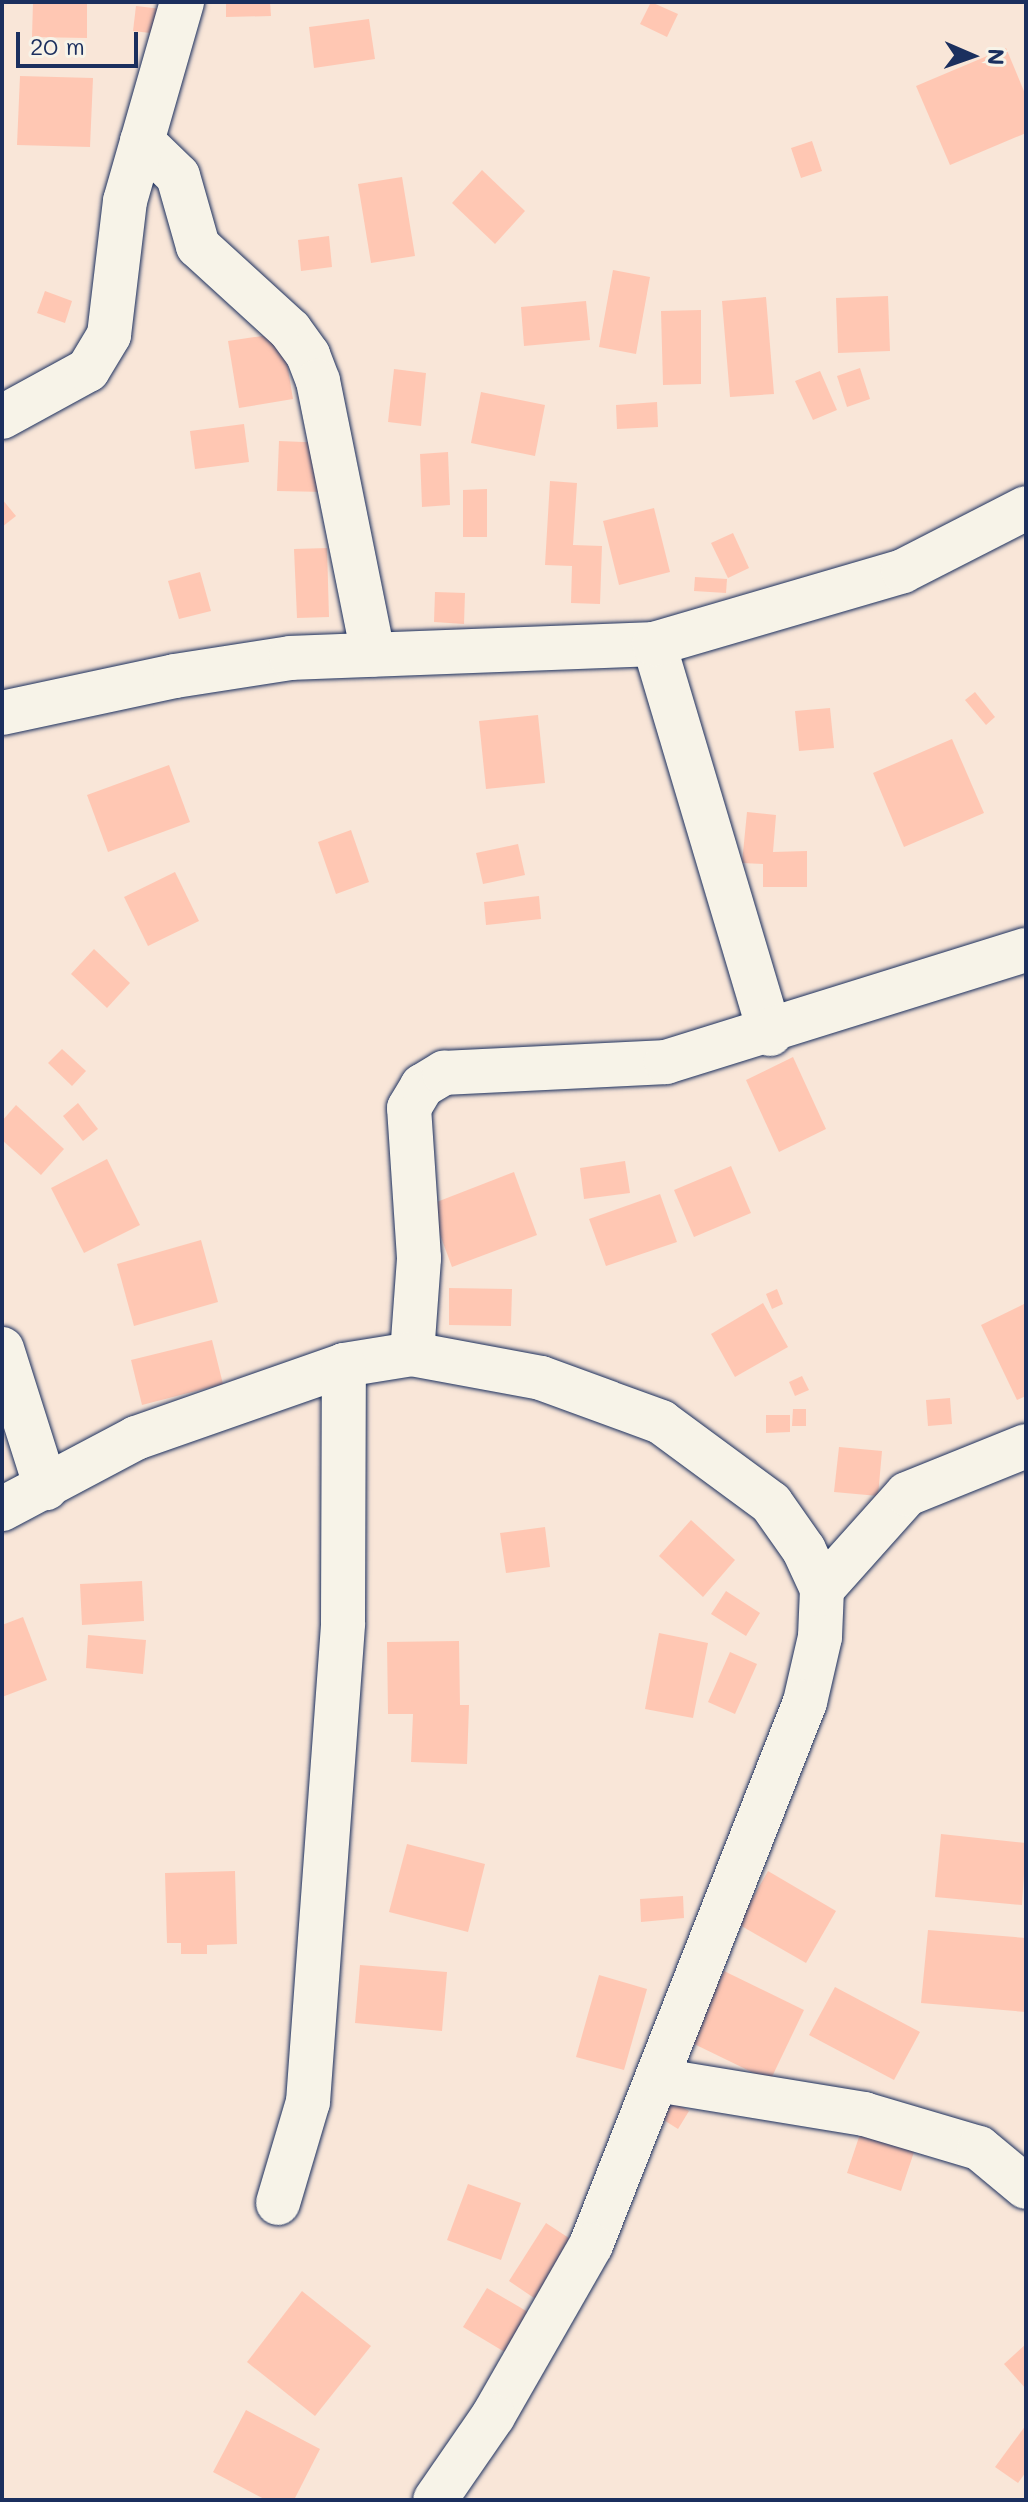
<!DOCTYPE html>
<html>
<head>
<meta charset="utf-8">
<style>
  body { margin:0 }
  #map { position:relative; width:1028px; height:2502px; overflow:hidden; background:#f9e6d8; font-family:Mali,sans-serif }
  div>[style] { position:absolute }
  .building>* { inset:0; background:#ffc7b3 }
  .roads { filter:drop-shadow(0 0 2px #1b2f5e) drop-shadow(0 0 2px #1b2f5e) }
  .street>* { height:44px; margin:-22px; padding:0 22px; transform-origin:22px; border-radius:22px; background:#f7f3e8 }
  span { translate:-50% -50%; white-space:nowrap; text-align:center; line-height:1.15; -webkit-text-stroke:7px #f7f3e8; paint-order:stroke }
  .frame { position:absolute; inset:0; border:4px solid #1b2f5e; pointer-events:none }
  .north { position:absolute; left:932px; top:16px; width:80px; height:80px; -webkit-text-stroke:6px #f7f3e8; paint-order:stroke; rotate:92deg; font-size:22px; font-weight:700; line-height:32px; text-align:center; color:#1b2f5e }
  .north::after { content:''; display:block; margin:auto; width:28px; height:36px; background:#1b2f5e; clip-path:polygon(50% 0,100% 100%,50% 72%,0 100%) }
  .scale { position:absolute; left:16px; top:32px; width:122px; height:36px; box-sizing:border-box; border:4px solid #1b2f5e; border-top:0; padding-left:10px; font-size:24px; line-height:28px; white-space:nowrap; color:#1b2f5e; -webkit-text-stroke:6px #f7f3e8; paint-order:stroke }
</style>
</head>
<body>
<div id="map">
  <div class="building">
    <i style="clip-path:polygon(33px 2px,87px 2px,87px 38px,32px 37px)"></i>
    <i style="clip-path:polygon(226px 2px,270px 2px,271px 16px,226px 17px)"></i>
    <i style="clip-path:polygon(651px 2px,678px 14px,667px 37px,640px 24px)"></i>
    <i style="clip-path:polygon(136px 6px,162px 9px,159px 34px,133px 31px)"></i>
    <i style="clip-path:polygon(369px 19px,375px 59px,314px 68px,309px 27px)"></i>
    <i style="clip-path:polygon(1006px 48px,1026px 96px,1026px 133px,950px 165px,916px 86px)"></i>
    <i style="clip-path:polygon(20px 76px,93px 78px,90px 147px,17px 145px)"></i>
    <i style="clip-path:polygon(812px 141px,822px 171px,801px 178px,791px 148px)"></i>
    <i style="clip-path:polygon(482px 170px,525px 211px,495px 244px,452px 203px)"></i>
    <i style="clip-path:polygon(402px 177px,415px 256px,371px 263px,358px 184px)"></i>
    <i style="clip-path:polygon(329px 236px,332px 267px,301px 271px,298px 240px)"></i>
    <i style="clip-path:polygon(613px 270px,650px 277px,636px 354px,599px 347px)"></i>
    <i style="clip-path:polygon(45px 291px,72px 301px,65px 323px,37px 313px)"></i>
    <i style="clip-path:polygon(888px 296px,890px 351px,838px 353px,836px 298px)"></i>
    <i style="clip-path:polygon(766px 297px,774px 394px,730px 397px,722px 301px)"></i>
    <i style="clip-path:polygon(586px 301px,590px 340px,524px 346px,521px 307px)"></i>
    <i style="clip-path:polygon(701px 310px,701px 384px,663px 385px,661px 311px)"></i>
    <i style="clip-path:polygon(282px 333px,293px 399px,239px 408px,228px 341px)"></i>
    <i style="clip-path:polygon(860px 368px,870px 399px,847px 407px,837px 376px)"></i>
    <i style="clip-path:polygon(394px 369px,426px 373px,421px 426px,388px 422px)"></i>
    <i style="clip-path:polygon(820px 371px,837px 410px,813px 420px,795px 381px)"></i>
    <i style="clip-path:polygon(481px 392px,545px 405px,535px 456px,471px 443px)"></i>
    <i style="clip-path:polygon(657px 402px,658px 427px,617px 429px,616px 405px)"></i>
    <i style="clip-path:polygon(244px 424px,249px 462px,195px 469px,190px 431px)"></i>
    <i style="clip-path:polygon(279px 441px,328px 443px,326px 492px,277px 491px)"></i>
    <i style="clip-path:polygon(448px 452px,450px 505px,422px 507px,420px 454px)"></i>
    <i style="clip-path:polygon(550px 481px,577px 483px,573px 545px,602px 546px,600px 604px,571px 603px,572px 566px,545px 565px)"></i>
    <i style="clip-path:polygon(487px 489px,487px 537px,463px 537px,463px 490px)"></i>
    <i style="clip-path:polygon(2px 499px,16px 516px,2px 527px)"></i>
    <i style="clip-path:polygon(654px 508px,670px 572px,619px 585px,603px 521px)"></i>
    <i style="clip-path:polygon(733px 533px,749px 568px,728px 578px,711px 543px)"></i>
    <i style="clip-path:polygon(327px 548px,329px 617px,297px 618px,294px 549px)"></i>
    <i style="clip-path:polygon(200px 572px,211px 611px,179px 619px,168px 581px)"></i>
    <i style="clip-path:polygon(695px 577px,727px 579px,726px 593px,694px 591px)"></i>
    <i style="clip-path:polygon(435px 592px,465px 593px,464px 624px,434px 622px)"></i>
    <i style="clip-path:polygon(975px 692px,995px 717px,986px 725px,965px 700px)"></i>
    <i style="clip-path:polygon(830px 708px,834px 748px,799px 751px,795px 711px)"></i>
    <i style="clip-path:polygon(538px 715px,545px 783px,486px 789px,479px 721px)"></i>
    <i style="clip-path:polygon(952px 739px,984px 813px,904px 847px,873px 773px)"></i>
    <i style="clip-path:polygon(169px 765px,190px 822px,108px 852px,87px 795px)"></i>
    <i style="clip-path:polygon(747px 812px,776px 815px,773px 852px,807px 851px,807px 887px,763px 887px,763px 864px,742px 863px)"></i>
    <i style="clip-path:polygon(351px 830px,369px 882px,336px 894px,318px 842px)"></i>
    <i style="clip-path:polygon(518px 844px,525px 875px,483px 884px,476px 853px)"></i>
    <i style="clip-path:polygon(175px 872px,199px 921px,148px 946px,124px 897px)"></i>
    <i style="clip-path:polygon(539px 896px,541px 919px,486px 925px,484px 902px)"></i>
    <i style="clip-path:polygon(94px 949px,130px 983px,107px 1008px,71px 974px)"></i>
    <i style="clip-path:polygon(62px 1049px,86px 1071px,72px 1086px,48px 1063px)"></i>
    <i style="clip-path:polygon(793px 1057px,826px 1129px,779px 1152px,746px 1080px)"></i>
    <i style="clip-path:polygon(78px 1103px,98px 1129px,83px 1141px,63px 1116px)"></i>
    <i style="clip-path:polygon(16px 1105px,64px 1149px,41px 1175px,2px 1140px,2px 1121px)"></i>
    <i style="clip-path:polygon(107px 1159px,140px 1225px,84px 1253px,51px 1188px)"></i>
    <i style="clip-path:polygon(625px 1161px,630px 1193px,584px 1199px,580px 1168px)"></i>
    <i style="clip-path:polygon(731px 1166px,751px 1213px,694px 1237px,674px 1190px)"></i>
    <i style="clip-path:polygon(514px 1172px,537px 1235px,452px 1267px,429px 1205px)"></i>
    <i style="clip-path:polygon(660px 1194px,677px 1242px,606px 1266px,589px 1219px)"></i>
    <i style="clip-path:polygon(201px 1240px,218px 1302px,134px 1326px,117px 1264px)"></i>
    <i style="clip-path:polygon(449px 1288px,512px 1289px,511px 1326px,449px 1325px)"></i>
    <i style="clip-path:polygon(777px 1289px,783px 1304px,772px 1309px,766px 1294px)"></i>
    <i style="clip-path:polygon(763px 1303px,788px 1347px,735px 1377px,711px 1334px)"></i>
    <i style="clip-path:polygon(1026px 1303px,1026px 1396px,1017px 1400px,981px 1325px)"></i>
    <i style="clip-path:polygon(212px 1340px,223px 1384px,142px 1405px,131px 1360px)"></i>
    <i style="clip-path:polygon(802px 1376px,809px 1390px,795px 1396px,789px 1382px)"></i>
    <i style="clip-path:polygon(950px 1398px,952px 1424px,928px 1426px,926px 1400px)"></i>
    <i style="clip-path:polygon(793px 1409px,806px 1409px,806px 1426px,792px 1426px)"></i>
    <i style="clip-path:polygon(766px 1415px,790px 1415px,790px 1432px,766px 1433px)"></i>
    <i style="clip-path:polygon(839px 1447px,882px 1451px,878px 1496px,834px 1492px)"></i>
    <i style="clip-path:polygon(691px 1520px,735px 1560px,703px 1597px,659px 1556px)"></i>
    <i style="clip-path:polygon(545px 1527px,550px 1567px,506px 1573px,500px 1533px)"></i>
    <i style="clip-path:polygon(142px 1581px,144px 1621px,82px 1625px,80px 1584px)"></i>
    <i style="clip-path:polygon(726px 1591px,760px 1613px,746px 1636px,711px 1614px)"></i>
    <i style="clip-path:polygon(23px 1617px,47px 1680px,2px 1697px,2px 1625px)"></i>
    <i style="clip-path:polygon(659px 1633px,708px 1643px,693px 1718px,645px 1709px)"></i>
    <i style="clip-path:polygon(88px 1635px,146px 1640px,143px 1674px,86px 1668px)"></i>
    <i style="clip-path:polygon(459px 1641px,460px 1705px,469px 1705px,467px 1764px,411px 1762px,413px 1714px,388px 1714px,387px 1642px)"></i>
    <i style="clip-path:polygon(730px 1652px,757px 1664px,735px 1714px,708px 1702px)"></i>
    <i style="clip-path:polygon(941px 1834px,1026px 1843px,1022px 1905px,935px 1897px)"></i>
    <i style="clip-path:polygon(407px 1844px,485px 1864px,468px 1932px,389px 1912px)"></i>
    <i style="clip-path:polygon(235px 1871px,237px 1944px,207px 1945px,207px 1954px,181px 1954px,181px 1943px,167px 1943px,165px 1873px)"></i>
    <i style="clip-path:polygon(768px 1871px,836px 1911px,806px 1963px,738px 1924px)"></i>
    <i style="clip-path:polygon(683px 1896px,684px 1918px,641px 1922px,640px 1899px)"></i>
    <i style="clip-path:polygon(928px 1930px,1026px 1938px,1026px 2012px,921px 2003px)"></i>
    <i style="clip-path:polygon(360px 1965px,447px 1972px,442px 2031px,355px 2023px)"></i>
    <i style="clip-path:polygon(724px 1971px,804px 2010px,770px 2081px,690px 2042px)"></i>
    <i style="clip-path:polygon(599px 1975px,647px 1989px,624px 2070px,576px 2057px)"></i>
    <i style="clip-path:polygon(835px 1987px,920px 2032px,894px 2080px,809px 2035px)"></i>
    <i style="clip-path:polygon(670px 2100px,689px 2111px,678px 2129px,659px 2117px)"></i>
    <i style="clip-path:polygon(862px 2128px,916px 2146px,901px 2191px,847px 2173px)"></i>
    <i style="clip-path:polygon(468px 2184px,521px 2203px,501px 2260px,447px 2240px)"></i>
    <i style="clip-path:polygon(546px 2223px,575px 2242px,537px 2300px,509px 2281px)"></i>
    <i style="clip-path:polygon(487px 2288px,545px 2322px,521px 2362px,463px 2327px)"></i>
    <i style="clip-path:polygon(302px 2291px,371px 2346px,315px 2416px,247px 2362px)"></i>
    <i style="clip-path:polygon(1026px 2344px,1026px 2389px,1004px 2364px)"></i>
    <i style="clip-path:polygon(246px 2410px,320px 2449px,294px 2500px,266px 2500px,213px 2472px)"></i>
    <i style="clip-path:polygon(1026px 2425px,1026px 2472px,1018px 2483px,995px 2467px)"></i>
  </div>
  <div class="roads">
    <div class="street">
      <i style="left:142px;top:141px;width:50px;rotate:44.2deg"></i>
      <i style="left:178px;top:176px;width:73px;rotate:74.1deg"></i>
      <i style="left:198px;top:246px;width:125px;rotate:42.4deg"></i>
      <i style="left:290px;top:330px;width:31px;rotate:54deg"></i>
      <i style="left:308px;top:355px;width:28px;rotate:69deg"></i>
      <i style="left:318px;top:381px;width:279px;rotate:78.6deg"></i>
      <i style="left:2px;top:417px;width:98px;rotate:-28.7deg"></i>
      <i style="left:88px;top:370px;width:41px;rotate:-59deg"></i>
      <i style="left:109px;top:335px;width:135px;rotate:-83.2deg"></i>
      <i style="left:125px;top:201px;width:207px;rotate:-74deg"></i>
      <i style="left:654px;top:644px;width:407px;rotate:73.4deg"></i>
      <i style="left:2px;top:713px;width:177px;rotate:-12.1deg"></i>
      <i style="left:175px;top:676px;width:117px;rotate:-8.8deg"></i>
      <i style="left:291px;top:658px;width:363px;rotate:-2.2deg"></i>
      <i style="left:654px;top:644px;width:259px;rotate:-16.3deg"></i>
      <i style="left:903px;top:571px;width:138px;rotate:-27.1deg"></i>
      <i style="left:2px;top:1349px;width:146px;rotate:72.4deg"></i>
      <i style="left:412px;top:1354px;width:96px;rotate:-85.8deg"></i>
      <i style="left:419px;top:1258px;width:150px;rotate:-93.8deg"></i>
      <i style="left:409px;top:1108px;width:26px;rotate:-59deg"></i>
      <i style="left:422px;top:1086px;width:26px;rotate:-31deg"></i>
      <i style="left:444px;top:1073px;width:222px;rotate:-2.8deg"></i>
      <i style="left:666px;top:1062px;width:377px;rotate:-17.3deg"></i>
      <i style="left:2px;top:1509px;width:152px;rotate:-27.9deg"></i>
      <i style="left:136px;top:1438px;width:220px;rotate:-19.3deg"></i>
      <i style="left:344px;top:1365px;width:69px;rotate:-9.2deg"></i>
      <i style="left:412px;top:1354px;width:131px;rotate:10.5deg"></i>
      <i style="left:541px;top:1378px;width:128px;rotate:20.1deg"></i>
      <i style="left:661px;top:1422px;width:137px;rotate:36.4deg"></i>
      <i style="left:771px;top:1503px;width:57px;rotate:54.9deg"></i>
      <i style="left:804px;top:1550px;width:43px;rotate:65.2deg"></i>
      <i style="left:822px;top:1589px;width:48px;rotate:92.4deg"></i>
      <i style="left:820px;top:1637px;width:67px;rotate:103deg"></i>
      <i style="left:805px;top:1702px;width:584px;rotate:111.51deg"></i>
      <i style="left:591px;top:2245px;width:197px;rotate:119.8deg"></i>
      <i style="left:493px;top:2416px;width:102px;rotate:124.6deg"></i>
      <i style="left:822px;top:1589px;width:127px;rotate:-48.2deg"></i>
      <i style="left:907px;top:1494px;width:128px;rotate:-22deg"></i>
      <i style="left:657px;top:2080px;width:210px;rotate:9.3deg"></i>
      <i style="left:864px;top:2114px;width:120px;rotate:16.5deg"></i>
      <i style="left:979px;top:2148px;width:61px;rotate:39.7deg"></i>
      <i style="left:278px;top:2203px;width:105px;rotate:-73.5deg"></i>
      <i style="left:308px;top:2102px;width:480px;rotate:-85.8deg"></i>
      <i style="left:343px;top:1623px;width:258px;rotate:-89.8deg"></i>
    </div>
  </div>
  <div class="frame"></div>
  <div class="north">N</div>
  <div class="scale">20 m</div>
</div>
</body>
</html>
